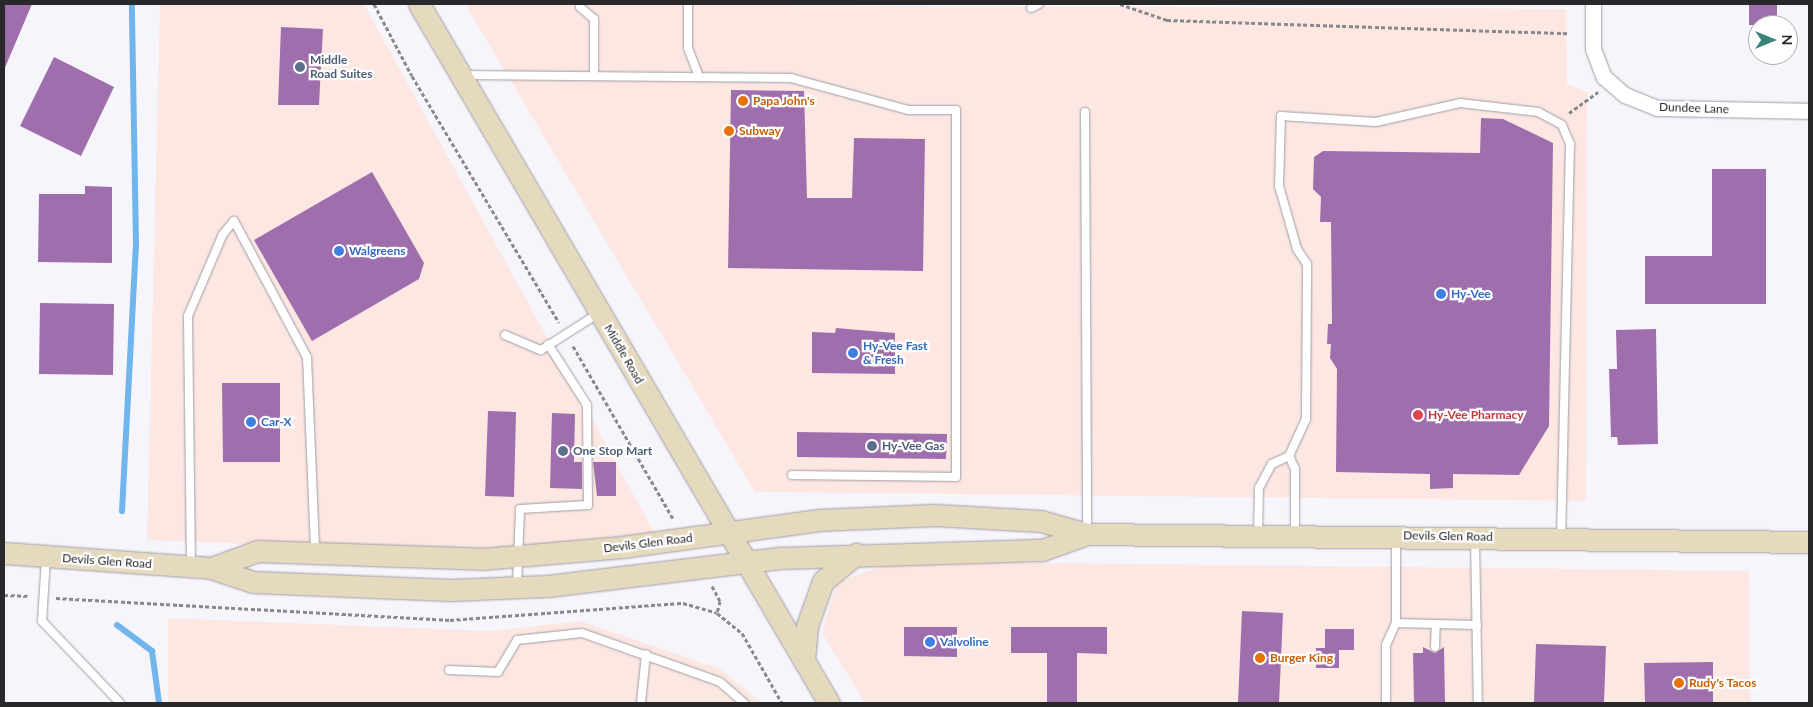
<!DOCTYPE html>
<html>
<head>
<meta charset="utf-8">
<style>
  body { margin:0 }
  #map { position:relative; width:1813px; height:707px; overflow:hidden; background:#f7f5fc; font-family:Lato,sans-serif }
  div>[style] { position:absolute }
  .commercial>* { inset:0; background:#fce7e2 }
  .stream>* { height:6px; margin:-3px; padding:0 3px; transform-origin:3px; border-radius:3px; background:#70b6ed }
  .building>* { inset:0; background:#9f6fad }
  .path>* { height:3px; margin-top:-1.5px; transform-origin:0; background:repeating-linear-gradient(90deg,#89888d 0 4px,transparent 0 6.5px) }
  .roads { filter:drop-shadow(0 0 1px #9f9da4) drop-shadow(0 0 1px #9f9da4) }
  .service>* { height:8px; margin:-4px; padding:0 4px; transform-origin:4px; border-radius:4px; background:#fff }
  .minor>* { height:15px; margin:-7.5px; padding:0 7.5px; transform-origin:7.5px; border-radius:7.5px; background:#fff }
  .secondary>* { height:21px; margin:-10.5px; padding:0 10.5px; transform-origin:10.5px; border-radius:10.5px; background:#e5d9be }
  .dots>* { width:14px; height:14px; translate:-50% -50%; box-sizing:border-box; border:2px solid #fff; border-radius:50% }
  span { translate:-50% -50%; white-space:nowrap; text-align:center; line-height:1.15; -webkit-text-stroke:4.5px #fff; paint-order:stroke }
  .service-label { font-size:12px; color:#4e5e75; font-weight:700 }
  .left { translate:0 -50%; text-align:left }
  .food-label { font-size:12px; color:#c56008; font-weight:700 }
  .street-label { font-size:12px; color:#29282b }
  .shop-label { font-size:12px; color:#366cbe; font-weight:700 }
  .health-label { font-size:12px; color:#be3a42; font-weight:700 }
  .frame { position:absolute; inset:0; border:5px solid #29282b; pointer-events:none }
  .north { position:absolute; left:1748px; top:15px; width:50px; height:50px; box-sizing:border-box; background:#fff; border:1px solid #a9a9aa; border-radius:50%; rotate:90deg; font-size:14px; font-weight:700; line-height:20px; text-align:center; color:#29282b }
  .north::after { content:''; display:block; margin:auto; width:18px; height:22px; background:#3c837d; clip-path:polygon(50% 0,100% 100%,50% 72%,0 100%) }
</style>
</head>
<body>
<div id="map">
  <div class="commercial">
    <i style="clip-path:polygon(160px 4px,364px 4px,654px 532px,488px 553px,147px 540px)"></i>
    <i style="clip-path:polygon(465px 4px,1566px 9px,1567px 84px,1587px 92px,1586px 501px,755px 492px)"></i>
    <i style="clip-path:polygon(896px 561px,1749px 571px,1750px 703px,865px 703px,822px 633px,837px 582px)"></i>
    <i style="clip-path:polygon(168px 618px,491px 631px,581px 621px,720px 669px,762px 703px,168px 703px)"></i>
  </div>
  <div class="stream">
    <i style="left:122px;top:511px;width:267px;rotate:-87deg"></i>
    <i style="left:136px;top:244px;width:240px;rotate:-91deg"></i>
    <i style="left:117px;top:625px;width:44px;rotate:36.6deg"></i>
    <i style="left:152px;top:651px;width:52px;rotate:82.3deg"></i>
  </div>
  <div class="building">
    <i style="clip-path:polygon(4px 4px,32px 4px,4px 70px)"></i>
    <i style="clip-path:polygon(1749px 4px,1777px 4px,1777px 25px,1749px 25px)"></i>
    <i style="clip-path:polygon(281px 27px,323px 29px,319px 105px,278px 105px)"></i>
    <i style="clip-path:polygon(54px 57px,114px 87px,81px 156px,20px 126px)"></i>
    <i style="clip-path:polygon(731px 90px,804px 91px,807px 198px,852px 198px,854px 138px,925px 139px,923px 271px,728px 268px)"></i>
    <i style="clip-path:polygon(1481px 118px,1503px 119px,1553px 143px,1549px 426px,1519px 475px,1453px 474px,1453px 488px,1430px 489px,1430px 474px,1336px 472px,1337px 369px,1330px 358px,1331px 344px,1327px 344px,1328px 324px,1332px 324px,1331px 222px,1320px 222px,1321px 197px,1313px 189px,1314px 157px,1323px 151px,1480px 153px)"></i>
    <i style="clip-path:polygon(1712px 169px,1766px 169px,1766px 304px,1645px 304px,1645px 256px,1712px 256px)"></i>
    <i style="clip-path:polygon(372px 172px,424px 263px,419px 279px,312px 341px,254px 240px)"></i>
    <i style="clip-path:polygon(85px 186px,112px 187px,112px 263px,38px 262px,39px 194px,85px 194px)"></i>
    <i style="clip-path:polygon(40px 303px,114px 304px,113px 375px,39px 374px)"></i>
    <i style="clip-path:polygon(836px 328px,895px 333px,895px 374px,812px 373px,812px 332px,835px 333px)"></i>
    <i style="clip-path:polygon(1656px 329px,1658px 444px,1618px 445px,1617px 437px,1611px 437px,1609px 369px,1617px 369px,1616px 330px)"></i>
    <i style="clip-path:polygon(222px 383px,280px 383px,280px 462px,223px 462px)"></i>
    <i style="clip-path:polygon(488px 411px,516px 412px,514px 497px,485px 496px)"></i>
    <i style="clip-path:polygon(552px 413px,575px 414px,574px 462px,582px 462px,582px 489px,550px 488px)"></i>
    <i style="clip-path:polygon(797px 432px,947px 434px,946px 459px,797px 457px)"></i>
    <i style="clip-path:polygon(593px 462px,616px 462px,616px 496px,597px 496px)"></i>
    <i style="clip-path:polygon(1242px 611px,1283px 613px,1279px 703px,1238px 703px)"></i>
    <i style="clip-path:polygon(904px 627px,957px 627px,957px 657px,904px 656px)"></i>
    <i style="clip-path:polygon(1011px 627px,1107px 627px,1107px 654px,1077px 653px,1077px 703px,1047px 703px,1047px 653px,1011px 653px)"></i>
    <i style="clip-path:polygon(1325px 629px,1354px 629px,1354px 650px,1339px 650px,1339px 668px,1316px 668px,1316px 648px,1325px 648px)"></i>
    <i style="clip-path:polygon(1536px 644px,1606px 646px,1604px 703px,1534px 703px)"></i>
    <i style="clip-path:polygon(1423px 647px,1435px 653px,1444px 647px,1445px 703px,1414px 703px,1413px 653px,1423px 653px)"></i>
    <i style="clip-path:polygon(1713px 662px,1713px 703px,1645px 703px,1644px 663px)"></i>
  </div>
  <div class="path">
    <i style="left:374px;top:4px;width:81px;rotate:62.2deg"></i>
    <i style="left:412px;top:76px;width:287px;rotate:59.2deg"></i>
    <i style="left:1120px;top:4px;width:50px;rotate:18.8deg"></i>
    <i style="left:1167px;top:20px;width:401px;rotate:1.9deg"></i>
    <i style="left:1569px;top:113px;width:36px;rotate:-36deg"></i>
    <i style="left:573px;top:346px;width:201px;rotate:59.9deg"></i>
    <i style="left:712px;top:586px;width:17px;rotate:62deg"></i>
    <i style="left:720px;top:601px;width:12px;rotate:104deg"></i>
    <i style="left:717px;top:613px;width:32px;rotate:39deg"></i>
    <i style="left:742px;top:633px;width:81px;rotate:60.3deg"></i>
    <i style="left:4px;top:595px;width:26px;rotate:2deg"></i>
    <i style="left:56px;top:598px;width:395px;rotate:3.2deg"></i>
    <i style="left:450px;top:620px;width:234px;rotate:-4.2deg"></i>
    <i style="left:683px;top:603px;width:35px;rotate:16deg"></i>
  </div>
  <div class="roads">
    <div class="service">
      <i style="left:688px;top:4px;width:44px;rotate:90deg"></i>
      <i style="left:688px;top:48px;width:31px;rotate:69deg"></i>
      <i style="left:580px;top:7px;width:18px;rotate:41deg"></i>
      <i style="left:594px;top:19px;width:57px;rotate:90deg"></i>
      <i style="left:1031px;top:8px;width:9px;rotate:-27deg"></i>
      <i style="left:464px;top:75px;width:327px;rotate:0.5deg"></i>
      <i style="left:791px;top:78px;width:121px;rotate:15.3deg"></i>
      <i style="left:908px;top:110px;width:48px"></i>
      <i style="left:956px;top:110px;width:367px;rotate:90deg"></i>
      <i style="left:956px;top:477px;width:164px;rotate:-179.3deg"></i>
      <i style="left:1085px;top:112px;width:420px;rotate:89.7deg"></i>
      <i style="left:505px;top:335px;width:39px;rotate:23deg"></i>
      <i style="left:541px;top:350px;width:69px;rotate:-32.5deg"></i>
      <i style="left:1289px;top:456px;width:14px;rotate:65deg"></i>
      <i style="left:1295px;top:469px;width:65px;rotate:90deg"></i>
      <i style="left:1258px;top:534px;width:46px;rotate:-88.8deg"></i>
      <i style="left:1259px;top:488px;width:27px;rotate:-62deg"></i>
      <i style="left:1272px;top:464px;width:19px;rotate:-25deg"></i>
      <i style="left:1289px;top:456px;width:41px;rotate:-65.3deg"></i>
      <i style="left:1306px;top:419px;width:155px;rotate:-89.6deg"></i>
      <i style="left:1307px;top:264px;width:18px;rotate:-124deg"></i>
      <i style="left:1297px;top:249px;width:66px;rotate:-105.9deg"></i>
      <i style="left:1279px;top:186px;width:70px;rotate:-88.4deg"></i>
      <i style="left:1281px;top:116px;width:95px;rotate:3.6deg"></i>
      <i style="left:1376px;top:122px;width:86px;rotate:-12.7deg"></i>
      <i style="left:1460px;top:103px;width:79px;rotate:6.6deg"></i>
      <i style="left:1538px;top:112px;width:27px;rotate:28deg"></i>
      <i style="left:1562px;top:125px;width:21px;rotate:67deg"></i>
      <i style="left:1570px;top:144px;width:393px;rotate:91.3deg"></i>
      <i style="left:1396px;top:539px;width:84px;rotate:90deg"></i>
      <i style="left:1396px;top:623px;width:81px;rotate:1.4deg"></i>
      <i style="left:1475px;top:539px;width:164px;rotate:89deg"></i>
      <i style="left:46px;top:558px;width:63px;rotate:93.6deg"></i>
      <i style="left:42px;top:621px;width:113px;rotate:46.4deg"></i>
      <i style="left:191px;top:565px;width:249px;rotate:-90.7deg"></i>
      <i style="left:188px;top:316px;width:89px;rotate:-66.9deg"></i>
      <i style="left:223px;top:234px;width:17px;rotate:-50deg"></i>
      <i style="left:234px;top:221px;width:154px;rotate:61.8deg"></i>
      <i style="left:307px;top:357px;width:194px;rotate:87.6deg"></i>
      <i style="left:517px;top:585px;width:76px;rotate:-87.7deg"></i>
      <i style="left:520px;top:509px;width:68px;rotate:-3.4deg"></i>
      <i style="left:588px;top:505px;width:100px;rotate:-90.6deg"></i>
      <i style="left:587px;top:405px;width:72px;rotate:-122.6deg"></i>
      <i style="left:1435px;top:647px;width:23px;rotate:-88deg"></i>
      <i style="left:449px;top:670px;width:49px;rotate:2.3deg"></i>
      <i style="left:498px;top:672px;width:37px;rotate:-59deg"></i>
      <i style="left:517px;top:640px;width:65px;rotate:-6.1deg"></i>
      <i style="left:582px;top:633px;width:146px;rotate:19.5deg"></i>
      <i style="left:720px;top:682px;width:32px;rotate:41deg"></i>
      <i style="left:641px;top:703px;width:49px;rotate:-84.2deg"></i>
      <i style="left:1386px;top:703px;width:58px;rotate:-90deg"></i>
      <i style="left:1386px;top:645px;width:24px;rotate:-66deg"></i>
    </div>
    <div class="minor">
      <i style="left:1593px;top:4px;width:45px;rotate:90deg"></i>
      <i style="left:1593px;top:49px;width:30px;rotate:69deg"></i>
      <i style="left:1604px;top:77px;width:28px;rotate:41deg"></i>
      <i style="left:1625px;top:95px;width:35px;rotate:22deg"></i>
      <i style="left:1657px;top:108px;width:152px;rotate:1.1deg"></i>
    </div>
    <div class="secondary">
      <i style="left:419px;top:4px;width:810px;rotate:59.61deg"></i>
      <i style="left:4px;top:553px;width:208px;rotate:4.1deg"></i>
      <i style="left:211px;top:568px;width:44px;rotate:18.4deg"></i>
      <i style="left:253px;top:582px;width:198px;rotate:2.3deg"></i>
      <i style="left:451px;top:590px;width:97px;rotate:-2.4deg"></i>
      <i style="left:548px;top:586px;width:235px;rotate:-6.9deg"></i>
      <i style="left:781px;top:558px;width:261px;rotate:-1.8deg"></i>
      <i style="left:1042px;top:550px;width:48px;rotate:-19.6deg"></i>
      <i style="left:211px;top:568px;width:50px;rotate:-19.9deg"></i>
      <i style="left:258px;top:551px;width:224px;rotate:2deg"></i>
      <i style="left:482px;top:559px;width:141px;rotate:-4.9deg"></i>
      <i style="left:622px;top:547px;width:199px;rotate:-7.8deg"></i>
      <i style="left:819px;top:520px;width:115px;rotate:-2.5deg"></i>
      <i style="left:934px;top:515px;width:107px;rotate:3.2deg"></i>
      <i style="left:1041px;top:521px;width:48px;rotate:15.8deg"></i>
      <i style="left:1087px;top:534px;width:722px;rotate:0.63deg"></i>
      <i style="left:804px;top:661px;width:35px;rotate:-85deg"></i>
      <i style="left:807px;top:626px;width:48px;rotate:-70.4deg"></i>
      <i style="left:823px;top:581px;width:43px;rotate:-39.3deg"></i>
    </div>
  </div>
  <div class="dots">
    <i style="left:300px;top:67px;background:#5c6f8a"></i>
    <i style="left:743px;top:101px;background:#e8710a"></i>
    <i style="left:729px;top:131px;background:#e8710a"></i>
    <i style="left:339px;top:251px;background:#3f7fe0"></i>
    <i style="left:1441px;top:294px;background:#3f7fe0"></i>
    <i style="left:853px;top:353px;background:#3f7fe0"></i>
    <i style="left:1418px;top:415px;background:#e0444e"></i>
    <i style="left:251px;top:422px;background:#3f7fe0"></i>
    <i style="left:872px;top:446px;background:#5c6f8a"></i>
    <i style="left:563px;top:451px;background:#5c6f8a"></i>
    <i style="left:930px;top:642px;background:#3f7fe0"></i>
    <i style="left:1260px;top:658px;background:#e8710a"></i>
    <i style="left:1679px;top:683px;background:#e8710a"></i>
  </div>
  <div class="service-label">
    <span class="left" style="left:310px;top:67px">Middle<br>Road Suites</span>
    <span class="left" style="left:882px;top:446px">Hy-Vee Gas</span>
    <span class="left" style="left:573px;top:451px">One Stop Mart</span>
  </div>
  <div class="food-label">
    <span class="left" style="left:753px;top:101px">Papa John's</span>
    <span class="left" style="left:739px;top:131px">Subway</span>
    <span class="left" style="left:1270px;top:658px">Burger King</span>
    <span class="left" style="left:1689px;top:683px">Rudy's Tacos</span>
  </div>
  <div class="street-label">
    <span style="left:1694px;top:108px;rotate:2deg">Dundee Lane</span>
    <span style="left:624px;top:354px;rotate:60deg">Middle Road</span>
    <span style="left:1448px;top:536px;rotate:1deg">Devils Glen Road</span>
    <span style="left:648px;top:543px;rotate:-7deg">Devils Glen Road</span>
    <span style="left:107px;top:561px;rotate:4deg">Devils Glen Road</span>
  </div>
  <div class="shop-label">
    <span class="left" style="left:349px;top:251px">Walgreens</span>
    <span class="left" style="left:1451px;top:294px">Hy-Vee</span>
    <span class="left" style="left:863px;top:353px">Hy-Vee Fast<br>&amp; Fresh</span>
    <span class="left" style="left:261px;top:422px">Car-X</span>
    <span class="left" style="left:940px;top:642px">Valvoline</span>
  </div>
  <div class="health-label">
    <span class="left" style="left:1428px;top:415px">Hy-Vee Pharmacy</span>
  </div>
  <div class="frame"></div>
  <div class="north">N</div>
</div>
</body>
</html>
